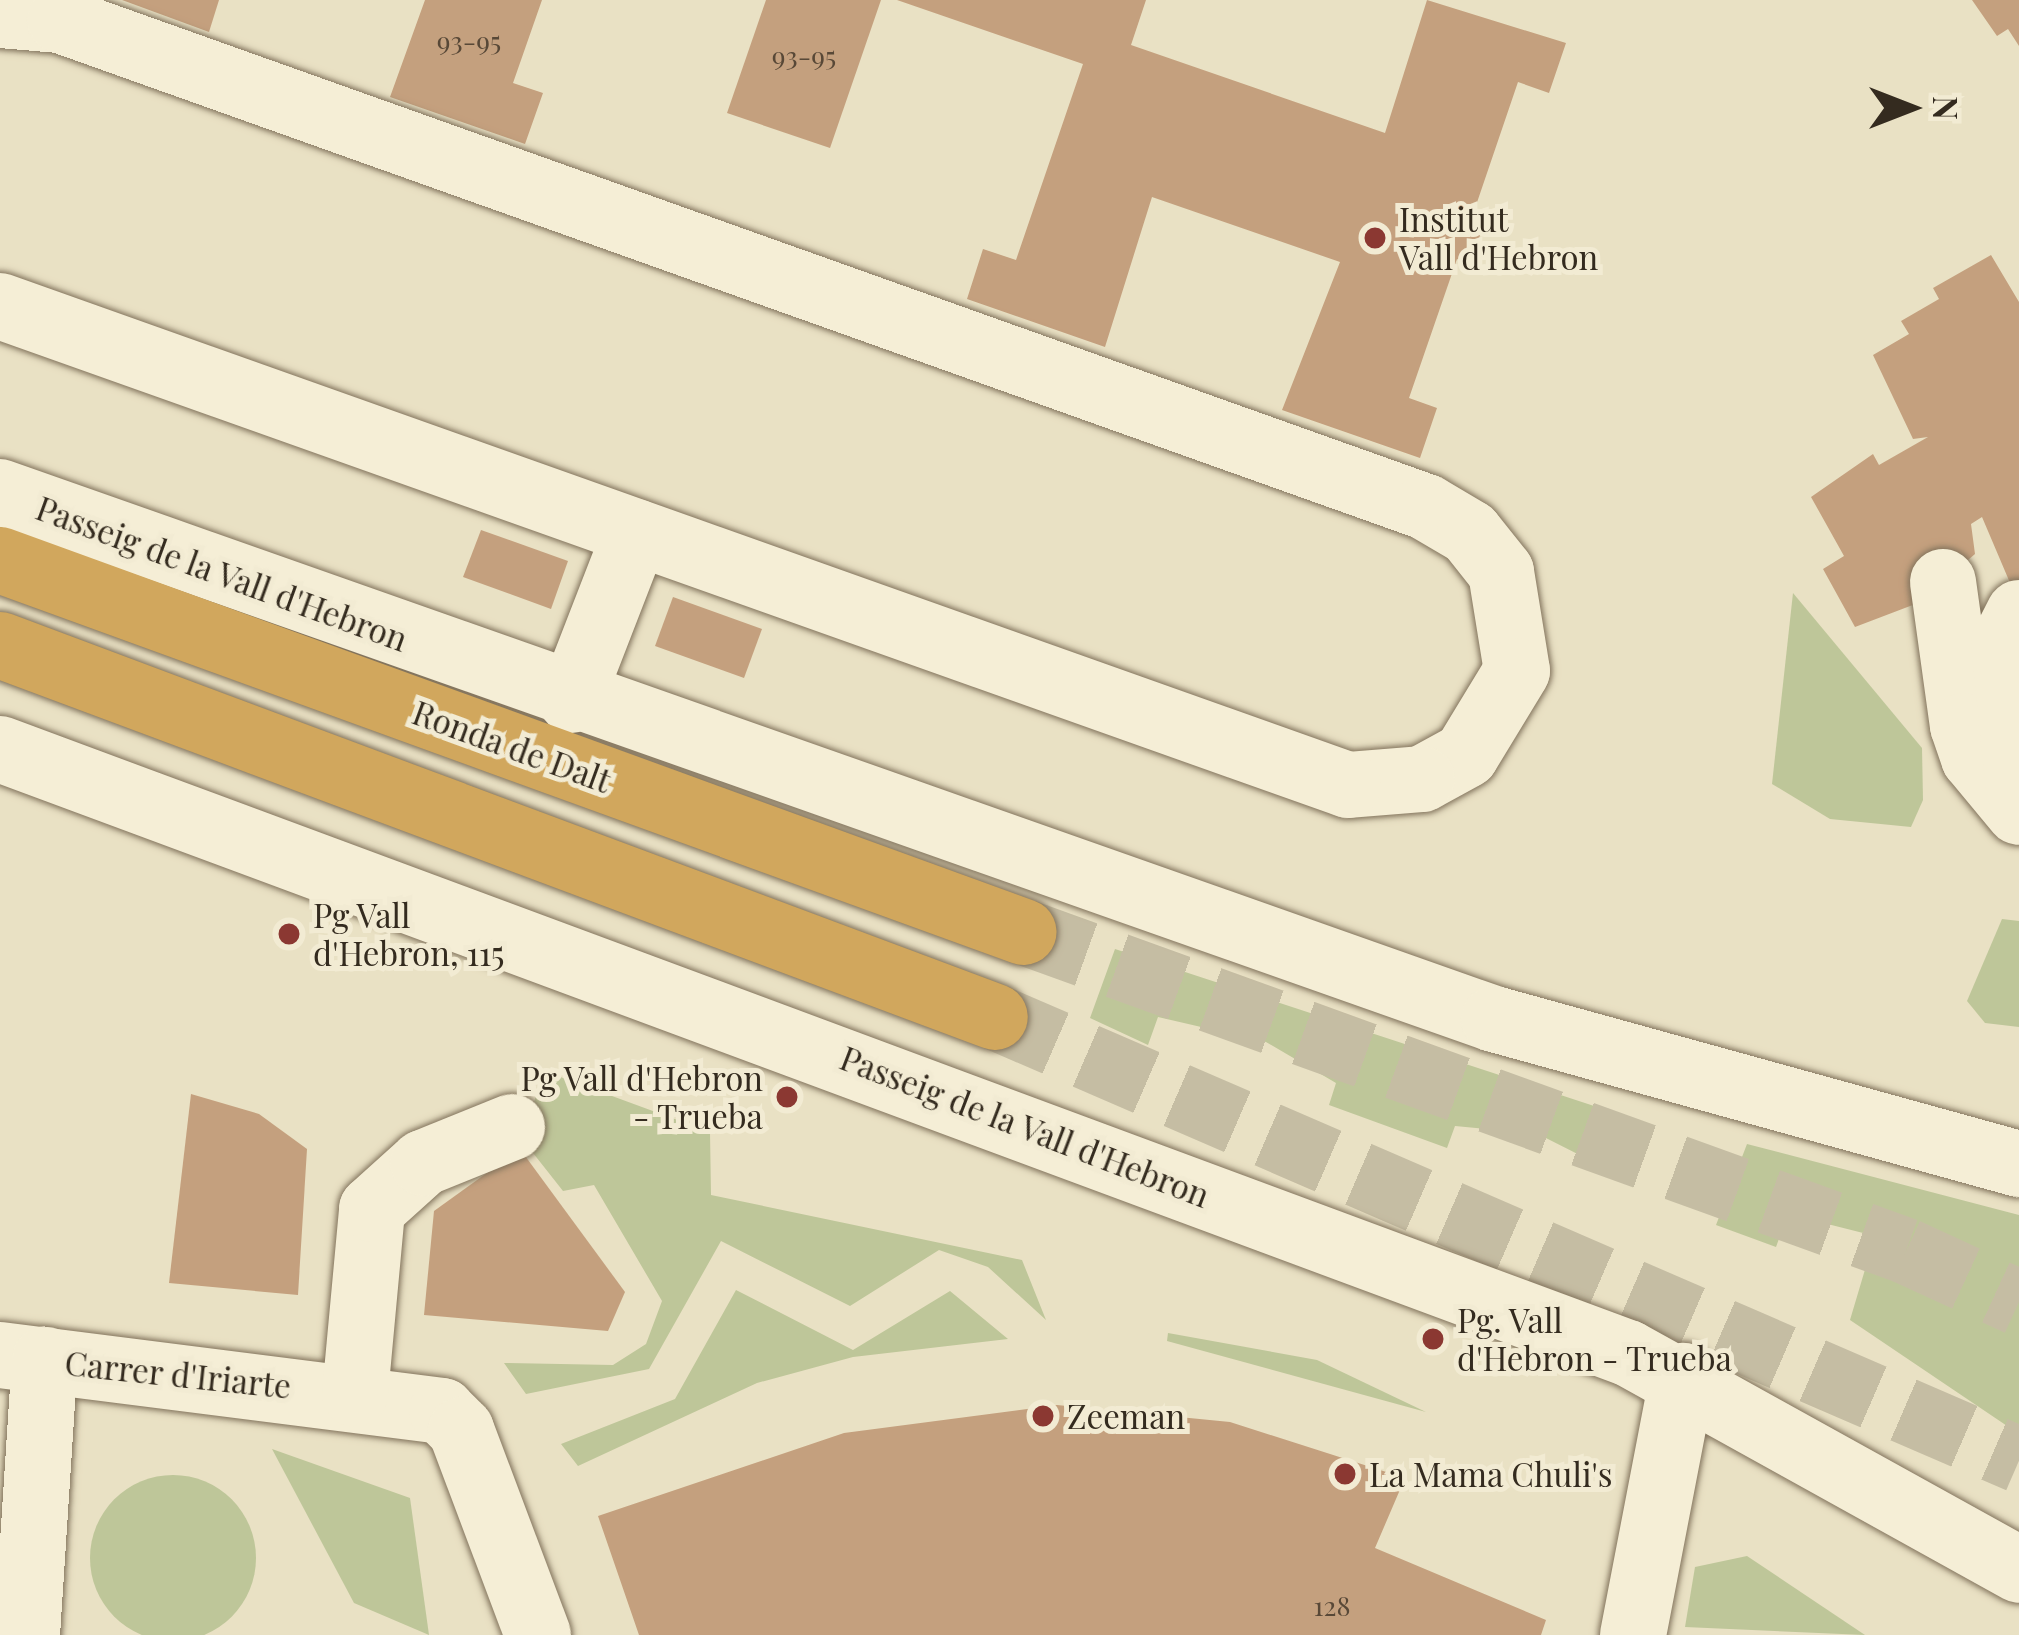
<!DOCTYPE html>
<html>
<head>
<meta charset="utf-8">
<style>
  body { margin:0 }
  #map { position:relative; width:2019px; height:1635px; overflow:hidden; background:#e9e1c4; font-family:"Playfair Display",serif }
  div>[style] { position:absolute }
  .green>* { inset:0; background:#bec699 }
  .round { border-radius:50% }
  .building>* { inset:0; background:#c4a07e }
  .highway-tunnel>* { height:66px; margin-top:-33px; transform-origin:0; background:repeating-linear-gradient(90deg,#c5bda3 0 66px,transparent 0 99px) }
  .roads { filter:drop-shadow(0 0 3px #82735c) drop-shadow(0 0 3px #82735c) }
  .minor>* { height:66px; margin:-33px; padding:0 33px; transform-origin:33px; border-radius:33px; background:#f5eed6 }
  .highway>* { height:66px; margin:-33px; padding:0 33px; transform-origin:33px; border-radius:33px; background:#d1a75d }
  .dots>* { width:33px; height:33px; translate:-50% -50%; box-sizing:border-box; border:6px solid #f2ebd3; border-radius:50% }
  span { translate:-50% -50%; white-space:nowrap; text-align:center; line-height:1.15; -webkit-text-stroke:10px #f2ebd3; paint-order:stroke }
  .number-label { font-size:27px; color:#584837 }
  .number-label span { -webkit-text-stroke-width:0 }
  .poi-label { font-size:33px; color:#342b1f }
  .left { translate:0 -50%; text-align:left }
  .right { translate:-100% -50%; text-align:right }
  .street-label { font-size:33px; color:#342b1f }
  .north { position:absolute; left:1851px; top:48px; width:120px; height:120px; -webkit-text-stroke:9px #f2ebd3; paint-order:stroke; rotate:90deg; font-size:33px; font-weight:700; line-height:48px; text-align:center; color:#342b1f }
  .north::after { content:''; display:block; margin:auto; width:42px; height:54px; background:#342b1f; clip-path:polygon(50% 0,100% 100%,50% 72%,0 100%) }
</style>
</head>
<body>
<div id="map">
  <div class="green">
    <i style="clip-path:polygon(1793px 593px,1922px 748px,1923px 800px,1911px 827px,1830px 819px,1772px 784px)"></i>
    <i style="clip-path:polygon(2002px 919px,2019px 921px,2019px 1027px,1985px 1023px,1967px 1001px)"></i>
    <i style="clip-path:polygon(1115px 949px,1652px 1125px,1631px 1181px,1538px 1134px,1455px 1126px,1447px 1148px,1329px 1105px,1336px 1083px,1266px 1042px,1158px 1017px,1148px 1045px,1090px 1018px)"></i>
    <i style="clip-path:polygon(544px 1071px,710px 1132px,711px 1195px,1022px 1260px,1046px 1320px,988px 1267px,939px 1250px,850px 1306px,721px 1241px,649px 1369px,526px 1394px,504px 1363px,613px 1365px,646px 1344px,662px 1301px,594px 1185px,563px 1191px,522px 1139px)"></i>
    <i style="clip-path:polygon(1747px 1144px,2019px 1215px,2019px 1434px,1850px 1320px,1875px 1236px,1788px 1214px,1776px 1247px,1716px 1225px)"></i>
    <i style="clip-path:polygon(736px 1290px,853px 1350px,950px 1291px,1008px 1339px,853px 1357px,757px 1383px,578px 1466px,561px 1444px,675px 1399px)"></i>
    <i style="clip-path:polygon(1168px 1333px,1317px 1360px,1426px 1412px,1167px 1341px)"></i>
    <i style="clip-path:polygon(272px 1449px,410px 1498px,429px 1635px,354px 1603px)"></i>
    <i class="round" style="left:90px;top:1475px;width:166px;height:166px"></i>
    <i style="clip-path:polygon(1747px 1556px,1865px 1635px,1685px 1627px,1695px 1567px)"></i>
  </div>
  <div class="building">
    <i style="clip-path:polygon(122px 0,219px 0,209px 32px)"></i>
    <i style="clip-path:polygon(425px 0,542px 0,513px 83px,543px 93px,525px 144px,390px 97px)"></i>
    <i style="clip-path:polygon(766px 0,881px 0,830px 148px,727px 113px)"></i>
    <i style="clip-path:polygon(897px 0,1146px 0,1131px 45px,1385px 133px,1427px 0,1566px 43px,1549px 93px,1518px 82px,1470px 223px,1483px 227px,1470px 264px,1457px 259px,1409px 398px,1437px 408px,1420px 458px,1282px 410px,1340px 262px,1152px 197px,1105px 347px,967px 299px,983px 249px,1016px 260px,1083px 64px)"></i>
    <i style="clip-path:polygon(1972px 0,2019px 0,2019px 46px,2008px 29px,1997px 36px)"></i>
    <i style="clip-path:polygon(1991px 255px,2019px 302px,2019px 604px,1982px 517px,1971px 524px,1975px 554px,1918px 603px,1855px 627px,1823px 569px,1844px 556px,1811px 497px,1873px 454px,1879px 465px,1928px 437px,1913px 439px,1873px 355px,1909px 334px,1901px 321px,1939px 299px,1933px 288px)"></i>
    <i style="clip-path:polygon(481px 530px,568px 561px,551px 609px,463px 577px)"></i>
    <i style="clip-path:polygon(673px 597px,762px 629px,744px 678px,655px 646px)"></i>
    <i style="clip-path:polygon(191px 1094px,259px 1114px,307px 1149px,298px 1295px,169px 1283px)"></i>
    <i style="clip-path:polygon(520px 1149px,625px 1292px,608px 1331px,424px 1315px,434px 1211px)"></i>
    <i style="clip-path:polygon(1057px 1405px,1230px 1422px,1405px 1478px,1375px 1548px,1546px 1620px,1541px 1635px,639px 1635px,598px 1516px,844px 1433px)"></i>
  </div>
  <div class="highway-tunnel">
    <i style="left:1024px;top:932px;width:938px;rotate:19.88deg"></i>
    <i style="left:1906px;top:1251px;width:124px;rotate:24.7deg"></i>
    <i style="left:995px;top:1017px;width:1116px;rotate:23.39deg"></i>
  </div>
  <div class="roads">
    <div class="minor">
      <i style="left:0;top:15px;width:60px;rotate:4.8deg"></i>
      <i style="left:60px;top:20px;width:1450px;rotate:19.62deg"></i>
      <i style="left:1426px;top:507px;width:51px;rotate:30.6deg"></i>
      <i style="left:1470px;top:533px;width:50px;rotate:51.5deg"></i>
      <i style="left:1501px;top:572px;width:100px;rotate:80.8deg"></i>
      <i style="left:1517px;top:671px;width:98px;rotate:121.3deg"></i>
      <i style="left:1466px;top:755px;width:50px;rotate:151.4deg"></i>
      <i style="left:1422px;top:779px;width:74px;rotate:175.4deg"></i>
      <i style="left:1348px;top:785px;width:1431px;rotate:-160.44deg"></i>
      <i style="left:0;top:492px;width:1584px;rotate:19.43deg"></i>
      <i style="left:1494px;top:1019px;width:545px;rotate:15.44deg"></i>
      <i style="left:1943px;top:582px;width:145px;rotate:82.1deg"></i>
      <i style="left:1963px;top:726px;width:34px;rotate:71deg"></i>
      <i style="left:1974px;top:758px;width:70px;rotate:50.2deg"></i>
      <i style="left:2019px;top:613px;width:33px;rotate:117deg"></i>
      <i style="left:2004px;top:642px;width:148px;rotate:84.2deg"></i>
      <i style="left:571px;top:700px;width:180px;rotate:-68.8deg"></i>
      <i style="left:0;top:749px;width:1736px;rotate:20.36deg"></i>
      <i style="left:1628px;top:1353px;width:447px;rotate:29deg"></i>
      <i style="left:0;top:1355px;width:446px;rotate:7.2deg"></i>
      <i style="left:442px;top:1411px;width:27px;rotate:45deg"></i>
      <i style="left:461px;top:1430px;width:219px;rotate:69.4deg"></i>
      <i style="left:355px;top:1394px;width:186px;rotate:-84.7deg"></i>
      <i style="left:372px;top:1209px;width:69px;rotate:-42deg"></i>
      <i style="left:423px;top:1163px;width:96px;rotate:-22deg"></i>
      <i style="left:27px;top:1635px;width:276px;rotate:-86.3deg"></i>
      <i style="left:1633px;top:1635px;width:264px;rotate:-79.1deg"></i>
    </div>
    <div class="highway">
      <i style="left:0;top:560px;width:1089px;rotate:19.97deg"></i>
      <i style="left:0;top:645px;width:1062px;rotate:20.5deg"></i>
    </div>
  </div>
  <div class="dots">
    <i style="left:1375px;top:238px;background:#8b3832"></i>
    <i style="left:289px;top:934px;background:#8b3832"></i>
    <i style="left:787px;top:1097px;background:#8b3832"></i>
    <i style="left:1433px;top:1339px;background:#8b3832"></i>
    <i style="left:1043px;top:1416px;background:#8b3832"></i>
    <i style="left:1345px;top:1474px;background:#8b3832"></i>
  </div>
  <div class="number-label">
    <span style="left:469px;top:41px">93-95</span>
    <span style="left:804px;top:56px">93-95</span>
    <span style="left:1332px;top:1606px">128</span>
  </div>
  <div class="poi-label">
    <span class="left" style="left:1399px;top:238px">Institut<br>Vall d'Hebron</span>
    <span class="left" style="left:313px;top:934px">Pg Vall<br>d'Hebron, 115</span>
    <span class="right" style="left:763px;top:1097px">Pg Vall d'Hebron<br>- Trueba</span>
    <span class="left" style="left:1457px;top:1339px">Pg. Vall<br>d'Hebron - Trueba</span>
    <span class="left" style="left:1067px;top:1416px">Zeeman</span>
    <span class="left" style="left:1369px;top:1474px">La Mama Chuli's</span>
  </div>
  <div class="street-label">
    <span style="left:222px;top:573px;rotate:20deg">Passeig de la Vall d'Hebron</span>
    <span style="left:512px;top:746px;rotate:20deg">Ronda de Dalt</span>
    <span style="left:1025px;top:1126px;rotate:21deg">Passeig de la Vall d'Hebron</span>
    <span style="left:178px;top:1374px;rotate:6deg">Carrer d'Iriarte</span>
  </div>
  <div class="north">N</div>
</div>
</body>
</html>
